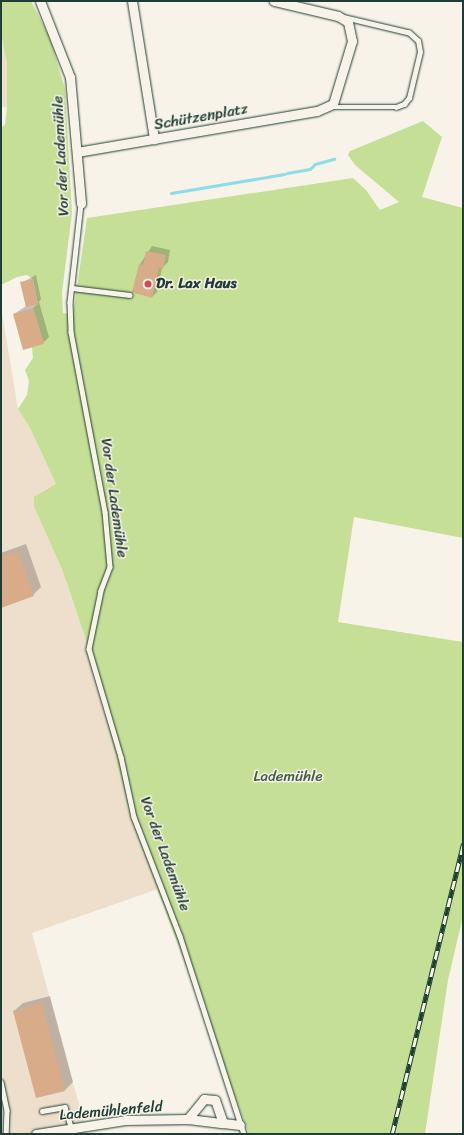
<!DOCTYPE html>
<html>
<head>
<meta charset="utf-8">
<style>
  body { margin:0 }
  #map { position:relative; width:464px; height:1135px; overflow:hidden; background:#f7f3e8; font-family:Sriracha,sans-serif }
  div>[style] { position:absolute }
  .built>* { inset:0; background:#eedecc }
  .green>* { inset:0; background:#c5e096 }
  .shadow>* { inset:0; background:#0003 }
  .stream>* { height:3px; margin:-1.5px; padding:0 1.5px; transform-origin:1.5px; border-radius:1.5px; background:#8cdde6 }
  .building>* { inset:0; background:#d8ac89 }
  .roads { filter:drop-shadow(0 0 1px #1f3d34) drop-shadow(0 0 1px #1f3d34) }
  .service>* { height:4.5px; margin:-2.25px; padding:0 2.25px; transform-origin:2.25px; border-radius:2.25px; background:#f7f3e8 }
  .minor>* { height:9px; margin:-4.5px; padding:0 4.5px; transform-origin:4.5px; border-radius:4.5px; background:#f7f3e8 }
  .rail>* { height:4.5px; margin-top:-2.25px; transform-origin:0; background:repeating-linear-gradient(90deg,#f7f3e8 0 9px,#1f3d34 0 18px); box-sizing:border-box; border-block:1px solid #1f3d34 }
  .dots>* { width:11px; height:11px; translate:-50% -50%; box-sizing:border-box; border:2px solid #f7f3e8; border-radius:50% }
  span { translate:-50% -50%; white-space:nowrap; text-align:center; line-height:1.15; -webkit-text-stroke:3px #f7f3e8; paint-order:stroke }
  .street-label { font-size:15px; color:#1f3d34 }
  .poi-label { font-size:15px; color:#1f3d34; font-weight:700 }
  .left { translate:0 -50%; text-align:left }
  .park-label { font-size:15px; color:#405e48 }
  .frame { position:absolute; inset:0; border:2px solid #1f3d34; pointer-events:none }
</style>
</head>
<body>
<div id="map">
  <div class="built">
    <i style="clip-path:polygon(1px 34px,7px 64px,7px 107px,1px 107px)"></i>
    <i style="clip-path:polygon(1px 307px,18px 409px,30px 428px,56px 484px,66px 582px,90px 652px,131px 819px,158px 889px,32px 933px,87px 1134px,1px 1134px)"></i>
  </div>
  <div class="green">
    <i style="clip-path:polygon(1px 1px,31px 1px,50px 38px,65px 89px,72px 213px,62px 293px,63px 313px,73px 315px,87px 218px,353px 178px,366px 190px,380px 210px,399px 202px,355px 165px,348px 155px,350px 151px,423px 121px,442px 137px,422px 197px,463px 208px,463px 538px,354px 517px,338px 622px,463px 642px,463px 916px,448px 980px,425px 1134px,249px 1134px,131px 819px,90px 652px,62px 569px,34px 506px,34px 497px,56px 484px,30px 428px,18px 409px,27px 395px,29px 381px,25px 370px,33px 358px,32px 347px,44px 344px,33px 308px,38px 304px,33px 279px,27px 275px,17px 277px,1px 285px,1px 127px,5px 125px,7px 107px,7px 64px,1px 34px)"></i>
  </div>
  <div class="shadow">
    <i style="clip-path:polygon(152px 246px,170px 250px,168px 262px,162px 268px,157px 292px,152px 297px,135px 293px,140px 264px)"></i>
    <i style="clip-path:polygon(36px 275px,41px 299px,39px 302px,49px 337px,43px 343px,14px 314px,26px 306px,21px 283px)"></i>
    <i style="clip-path:polygon(26px 544px,41px 587px,33px 595px,1px 607px,1px 553px)"></i>
    <i style="clip-path:polygon(50px 996px,73px 1082px,65px 1090px,37px 1097px,14px 1011px,23px 1003px)"></i>
  </div>
  <div class="stream">
    <i style="left:287px;top:173px;width:23px;rotate:-10deg"></i>
    <i style="left:310px;top:169px;width:7px;rotate:-45deg"></i>
    <i style="left:315px;top:164px;width:20px;rotate:-15deg"></i>
    <i style="left:171px;top:193px;width:115px;rotate:-9.5deg"></i>
  </div>
  <div class="building">
    <i style="clip-path:polygon(146px 251px,166px 255px,163px 269px,159px 268px,152px 298px,132px 292px,139px 264px,143px 265px)"></i>
    <i style="clip-path:polygon(33px 279px,38px 304px,26px 307px,20px 282px)"></i>
    <i style="clip-path:polygon(33px 308px,44px 344px,23px 350px,13px 314px)"></i>
    <i style="clip-path:polygon(18px 551px,34px 596px,1px 608px,1px 557px)"></i>
    <i style="clip-path:polygon(42px 1003px,65px 1091px,36px 1098px,13px 1011px)"></i>
  </div>
  <div class="roads">
    <div class="service">
      <i style="left:330px;top:107px;width:66px"></i>
      <i style="left:396px;top:107px;width:9px;rotate:-21deg"></i>
      <i style="left:404px;top:104px;width:8px;rotate:-50deg"></i>
      <i style="left:409px;top:98px;width:47px;rotate:-76.6deg"></i>
      <i style="left:420px;top:52px;width:11px;rotate:-100deg"></i>
      <i style="left:418px;top:41px;width:12px;rotate:-138deg"></i>
      <i style="left:409px;top:33px;width:65px;rotate:-166.6deg"></i>
      <i style="left:81px;top:204px;width:99px;rotate:96.4deg"></i>
      <i style="left:70px;top:302px;width:30px;rotate:88deg"></i>
      <i style="left:71px;top:332px;width:183px;rotate:79.3deg"></i>
      <i style="left:105px;top:512px;width:55px;rotate:84.8deg"></i>
      <i style="left:110px;top:567px;width:26px;rotate:111deg"></i>
      <i style="left:101px;top:591px;width:59px;rotate:101.7deg"></i>
      <i style="left:89px;top:649px;width:113px;rotate:73.5deg"></i>
      <i style="left:121px;top:757px;width:61px;rotate:77.8deg"></i>
      <i style="left:134px;top:817px;width:128px;rotate:68.9deg"></i>
      <i style="left:180px;top:936px;width:208px;rotate:72.1deg"></i>
      <i style="left:72px;top:288px;width:58px;rotate:6.9deg"></i>
      <i style="left:1px;top:1082px;width:29px;rotate:78deg"></i>
      <i style="left:7px;top:1110px;width:24px;rotate:92deg"></i>
      <i style="left:42px;top:1111px;width:23px;rotate:-10deg"></i>
      <i style="left:65px;top:1107px;width:21px;rotate:73deg"></i>
    </div>
    <div class="minor">
      <i style="left:40px;top:1px;width:82px;rotate:68.5deg"></i>
      <i style="left:70px;top:77px;width:127px;rotate:85deg"></i>
      <i style="left:132px;top:1px;width:140px;rotate:80.9deg"></i>
      <i style="left:77px;top:152px;width:243px;rotate:-9.7deg"></i>
      <i style="left:317px;top:111px;width:17px;rotate:-24deg"></i>
      <i style="left:333px;top:104px;width:66px;rotate:-73.2deg"></i>
      <i style="left:352px;top:41px;width:19px;rotate:-102deg"></i>
      <i style="left:348px;top:22px;width:12px;rotate:-149deg"></i>
      <i style="left:338px;top:16px;width:66px;rotate:-166.8deg"></i>
      <i style="left:223px;top:1123px;width:17px;rotate:7deg"></i>
      <i style="left:36px;top:1134px;width:90px;rotate:-8.9deg"></i>
      <i style="left:125px;top:1120px;width:63px;rotate:-0.9deg"></i>
      <i style="left:188px;top:1119px;width:35px;rotate:7deg"></i>
      <i style="left:223px;top:1123px;width:24px;rotate:-109deg"></i>
      <i style="left:215px;top:1100px;width:11px;rotate:-175deg"></i>
      <i style="left:204px;top:1099px;width:26px;rotate:129deg"></i>
    </div>
  </div>
  <div class="rail">
    <i style="left:392px;top:1134px;width:299px;rotate:-76.2deg"></i>
  </div>
  <div class="dots">
    <i style="left:148px;top:284px;background:#d1495b"></i>
  </div>
  <div class="street-label">
    <span style="left:201px;top:117px;rotate:-10deg">Schützenplatz</span>
    <span style="left:61px;top:156px;rotate:-93deg">Vor der Lademühle</span>
    <span style="left:114px;top:498px;rotate:82deg">Vor der Lademühle</span>
    <span style="left:165px;top:854px;rotate:70deg">Vor der Lademühle</span>
    <span style="left:111px;top:1111px;rotate:-5deg">Lademühlenfeld</span>
  </div>
  <div class="poi-label">
    <span class="left" style="left:156px;top:284px">Dr. Lax Haus</span>
  </div>
  <div class="park-label">
    <span style="left:288px;top:777px">Lademühle</span>
  </div>
  <div class="frame"></div>
</div>
</body>
</html>
